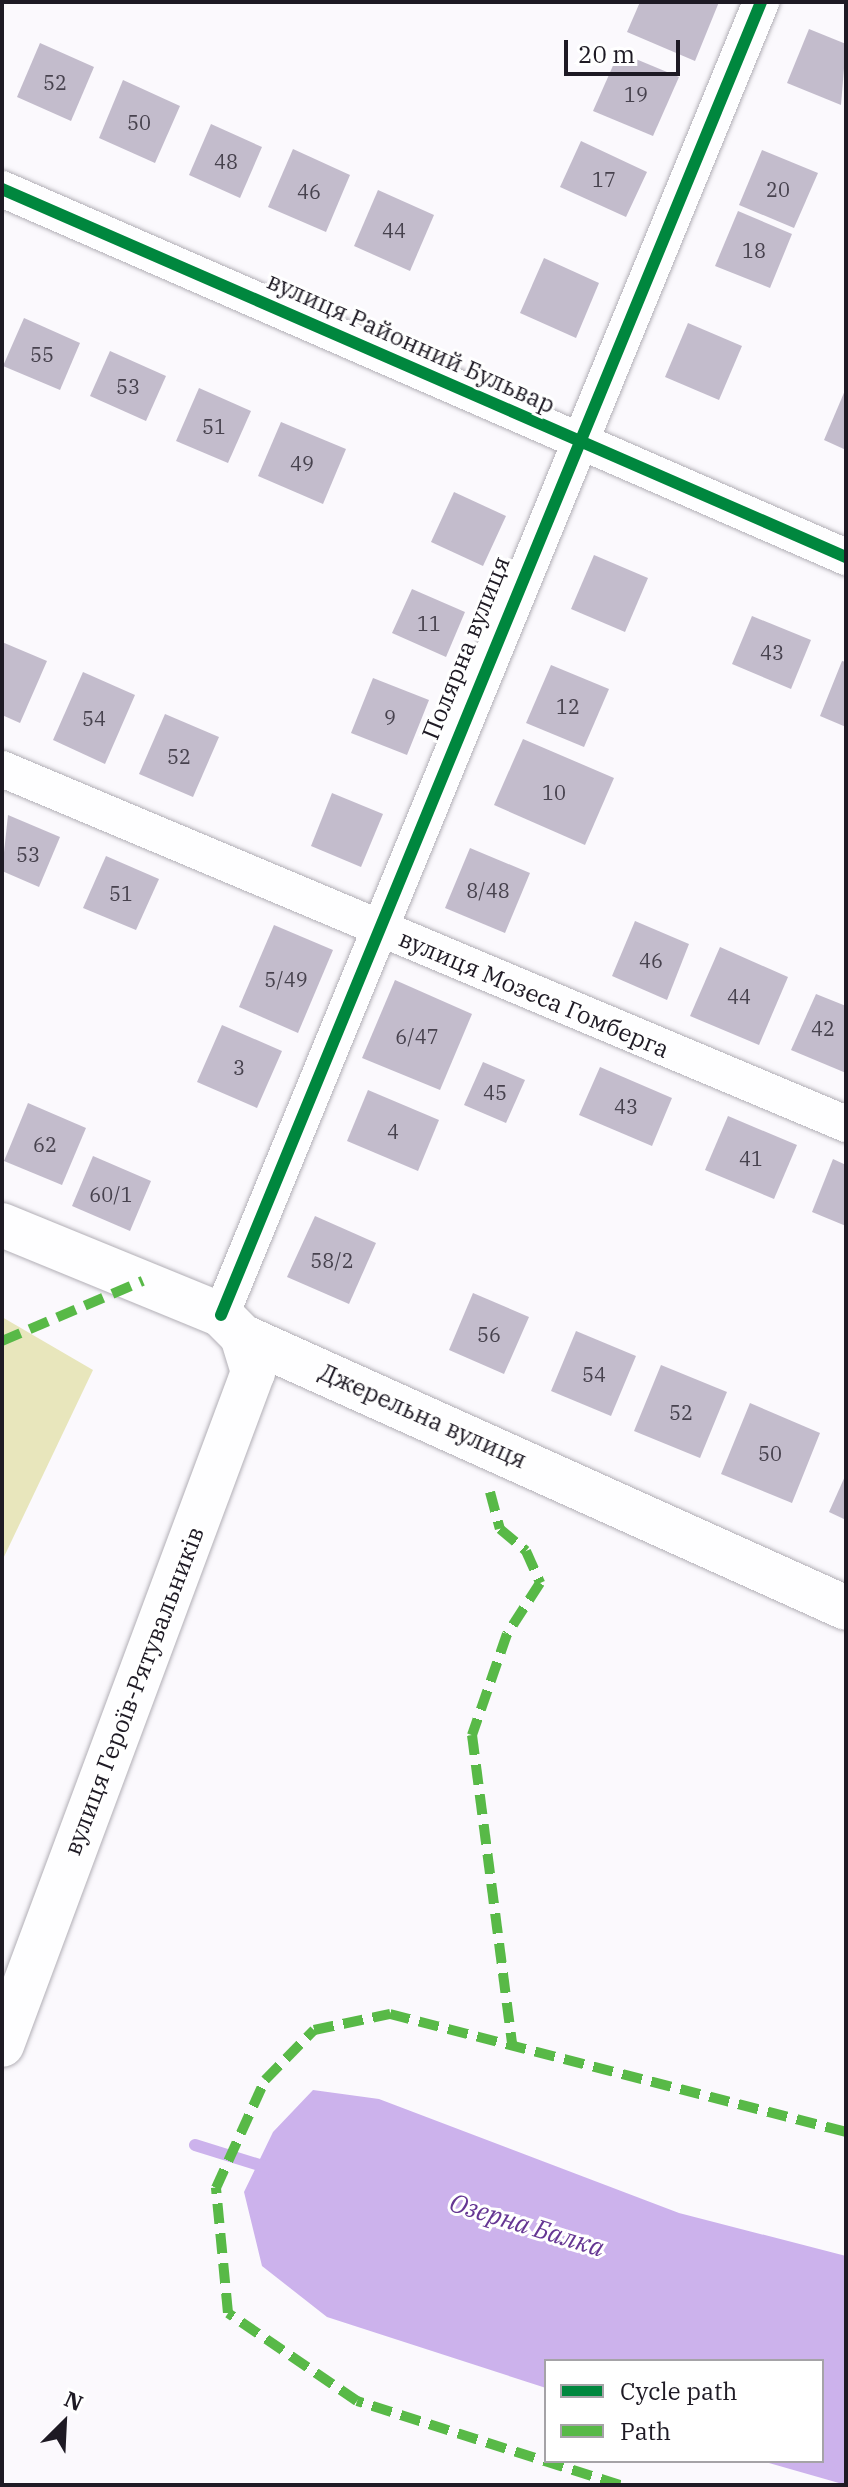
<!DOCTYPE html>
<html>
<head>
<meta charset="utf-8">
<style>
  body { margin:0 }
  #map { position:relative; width:848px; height:2487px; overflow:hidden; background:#fbf9fd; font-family:"IBM Plex Serif",serif }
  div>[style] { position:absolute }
  .green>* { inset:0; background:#e8e6bc }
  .water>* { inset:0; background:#ccb2ec }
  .stream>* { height:12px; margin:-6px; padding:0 6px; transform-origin:6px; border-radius:6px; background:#ccb2ec }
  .building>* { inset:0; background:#c3bccc }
  .roads { filter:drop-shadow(0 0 2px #b2afb6) drop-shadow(0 0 2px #b2afb6) }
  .minor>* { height:36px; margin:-18px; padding:0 18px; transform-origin:18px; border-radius:18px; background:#fefeff }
  .tertiary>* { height:44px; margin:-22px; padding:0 22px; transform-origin:22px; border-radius:22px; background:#fefeff }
  .secondary>* { height:44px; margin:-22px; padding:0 22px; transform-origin:22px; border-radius:22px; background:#fefeff }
  .quiet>* { height:10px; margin-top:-5px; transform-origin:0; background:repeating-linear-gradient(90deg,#58b947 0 20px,transparent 0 30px) }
  .cycleway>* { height:12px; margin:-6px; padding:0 6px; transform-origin:6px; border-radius:6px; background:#00873e }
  span { translate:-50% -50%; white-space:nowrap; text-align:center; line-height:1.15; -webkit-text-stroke:6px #fff; paint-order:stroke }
  .number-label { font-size:20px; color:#47424e }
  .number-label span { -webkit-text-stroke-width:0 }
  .street-label { font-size:24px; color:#1e1a24 }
  .water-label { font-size:26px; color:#653693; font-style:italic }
  .frame { position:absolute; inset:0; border:4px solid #1e1a24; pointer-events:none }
  .legend { position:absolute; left:544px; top:2359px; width:280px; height:104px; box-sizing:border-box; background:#fff; border:2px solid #a5a3a7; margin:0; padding:10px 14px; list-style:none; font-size:24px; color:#1e1a24 }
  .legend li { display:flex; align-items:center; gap:16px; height:40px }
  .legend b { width:40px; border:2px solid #a5a3a7 }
  .north { position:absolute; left:24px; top:2383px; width:80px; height:80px; -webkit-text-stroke:6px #fff; paint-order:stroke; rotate:24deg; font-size:22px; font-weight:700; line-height:32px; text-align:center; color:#1e1a24 }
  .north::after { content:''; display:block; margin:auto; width:28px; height:36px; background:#1e1a24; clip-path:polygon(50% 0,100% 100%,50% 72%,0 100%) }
  .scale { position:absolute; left:564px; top:40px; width:116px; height:36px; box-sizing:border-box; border:4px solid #1e1a24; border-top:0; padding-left:10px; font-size:24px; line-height:28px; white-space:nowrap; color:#1e1a24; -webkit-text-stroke:6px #fff; paint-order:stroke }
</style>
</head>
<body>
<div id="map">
  <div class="green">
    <i style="clip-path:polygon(2px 1317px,93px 1370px,2px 1561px)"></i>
  </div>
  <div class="water">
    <i style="clip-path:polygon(313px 2090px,379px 2099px,679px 2213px,846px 2256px,846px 2485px,762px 2461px,822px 2461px,822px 2361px,546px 2361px,546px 2388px,327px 2317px,262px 2266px,244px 2192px,273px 2132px)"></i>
  </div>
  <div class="stream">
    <i style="left:195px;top:2145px;width:81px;rotate:17.3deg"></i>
  </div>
  <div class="building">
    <i style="clip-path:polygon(640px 2px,719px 2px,695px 61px,627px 32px)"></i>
    <i style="clip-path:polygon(809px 29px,846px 44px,841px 105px,787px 83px)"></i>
    <i style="clip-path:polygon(40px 43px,94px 67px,71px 121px,17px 97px)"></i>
    <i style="clip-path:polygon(619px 52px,679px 77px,653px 136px,593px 111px)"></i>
    <i style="clip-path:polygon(123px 80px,180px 106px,155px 163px,99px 138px)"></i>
    <i style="clip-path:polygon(211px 124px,262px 147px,240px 198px,189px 175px)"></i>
    <i style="clip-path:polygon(581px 141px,647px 172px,626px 217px,560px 187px)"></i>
    <i style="clip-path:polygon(293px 149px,350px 175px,326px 232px,268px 207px)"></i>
    <i style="clip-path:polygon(762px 150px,818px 173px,794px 228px,739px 205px)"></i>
    <i style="clip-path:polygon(378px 190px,434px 215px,410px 271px,354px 246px)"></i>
    <i style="clip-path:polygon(738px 211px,792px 234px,770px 288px,715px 266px)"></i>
    <i style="clip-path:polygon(544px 258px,599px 283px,576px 338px,520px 313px)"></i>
    <i style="clip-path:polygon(24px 318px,80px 343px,60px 390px,3px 366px)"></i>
    <i style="clip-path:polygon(688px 323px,742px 346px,719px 400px,665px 377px)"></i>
    <i style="clip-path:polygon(110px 351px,166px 376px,146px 421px,90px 396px)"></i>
    <i style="clip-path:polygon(199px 388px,251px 411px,228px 463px,176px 441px)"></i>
    <i style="clip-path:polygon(846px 388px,846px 450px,824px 440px)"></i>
    <i style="clip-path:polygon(281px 422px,346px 449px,323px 504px,258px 476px)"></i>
    <i style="clip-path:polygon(454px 492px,506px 516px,483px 566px,431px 542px)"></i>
    <i style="clip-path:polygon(594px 555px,648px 578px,625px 632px,571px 609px)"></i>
    <i style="clip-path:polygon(412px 589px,465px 612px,446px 657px,392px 633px)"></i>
    <i style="clip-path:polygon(752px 616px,811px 640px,791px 689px,732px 664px)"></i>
    <i style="clip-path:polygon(2px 642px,47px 661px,20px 723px,2px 715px)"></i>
    <i style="clip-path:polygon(842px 661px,846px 662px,846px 727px,820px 716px)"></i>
    <i style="clip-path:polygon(551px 665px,609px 689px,584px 747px,526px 723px)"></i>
    <i style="clip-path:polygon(83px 672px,135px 695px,105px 764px,53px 740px)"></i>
    <i style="clip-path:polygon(373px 678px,429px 700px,407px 755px,351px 733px)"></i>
    <i style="clip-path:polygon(165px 714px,219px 737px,193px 797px,139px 774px)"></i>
    <i style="clip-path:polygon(523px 739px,614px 778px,585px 845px,494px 805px)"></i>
    <i style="clip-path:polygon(332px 793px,383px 814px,361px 867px,311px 846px)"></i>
    <i style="clip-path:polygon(8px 815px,60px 837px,39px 887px,2px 871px)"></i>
    <i style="clip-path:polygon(470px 848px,530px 873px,505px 933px,445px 908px)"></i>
    <i style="clip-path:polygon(106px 856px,159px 879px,136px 930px,83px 908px)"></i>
    <i style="clip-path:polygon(635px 921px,689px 944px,667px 1000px,612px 976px)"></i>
    <i style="clip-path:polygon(274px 925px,333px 950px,298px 1033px,239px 1007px)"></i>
    <i style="clip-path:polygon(720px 947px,788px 977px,759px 1045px,690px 1016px)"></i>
    <i style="clip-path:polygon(395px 980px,472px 1014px,440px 1090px,362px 1058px)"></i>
    <i style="clip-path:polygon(816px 994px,846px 1006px,846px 1073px,791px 1050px)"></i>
    <i style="clip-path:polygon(222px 1025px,282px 1051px,257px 1108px,197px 1082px)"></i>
    <i style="clip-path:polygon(483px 1062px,525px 1080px,506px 1123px,464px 1105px)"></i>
    <i style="clip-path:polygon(600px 1067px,672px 1098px,652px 1146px,579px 1115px)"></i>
    <i style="clip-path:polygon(368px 1090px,439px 1120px,418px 1171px,347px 1141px)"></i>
    <i style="clip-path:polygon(28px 1103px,86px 1128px,62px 1185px,4px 1161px)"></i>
    <i style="clip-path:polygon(728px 1116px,797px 1145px,774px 1199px,705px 1170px)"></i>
    <i style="clip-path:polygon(93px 1156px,151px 1181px,130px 1231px,72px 1206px)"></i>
    <i style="clip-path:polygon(833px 1159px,846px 1165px,846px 1226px,812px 1212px)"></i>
    <i style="clip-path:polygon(315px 1216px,376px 1243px,349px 1304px,287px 1277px)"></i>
    <i style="clip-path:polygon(473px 1293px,529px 1317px,504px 1374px,449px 1350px)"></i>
    <i style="clip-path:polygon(576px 1331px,636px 1356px,611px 1416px,551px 1391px)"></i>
    <i style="clip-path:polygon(661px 1365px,727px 1392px,700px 1458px,634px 1431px)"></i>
    <i style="clip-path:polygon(750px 1403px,820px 1433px,792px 1503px,721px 1474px)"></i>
    <i style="clip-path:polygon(846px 1474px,846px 1520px,829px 1512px)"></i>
  </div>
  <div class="roads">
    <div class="minor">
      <i style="left:2px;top:189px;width:921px;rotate:23.56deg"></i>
      <i style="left:2px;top:769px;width:916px;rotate:22.81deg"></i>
      <i style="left:221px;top:1315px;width:1420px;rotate:-67.64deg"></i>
    </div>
    <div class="tertiary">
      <i style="left:242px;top:1336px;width:662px;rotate:24.24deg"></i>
    </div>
    <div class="secondary">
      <i style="left:2px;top:1225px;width:237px;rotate:22.3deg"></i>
      <i style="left:221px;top:1315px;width:30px;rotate:45deg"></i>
      <i style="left:242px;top:1336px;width:38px;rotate:73deg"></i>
      <i style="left:253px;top:1372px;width:718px;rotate:110.45deg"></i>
    </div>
  </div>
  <div class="quiet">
    <i style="left:2px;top:1341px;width:153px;rotate:-23.1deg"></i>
    <i style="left:490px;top:1492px;width:38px;rotate:75deg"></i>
    <i style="left:500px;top:1529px;width:34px;rotate:40deg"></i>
    <i style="left:526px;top:1551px;width:35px;rotate:66deg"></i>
    <i style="left:540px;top:1583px;width:61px;rotate:122.9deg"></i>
    <i style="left:507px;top:1634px;width:107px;rotate:109.1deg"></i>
    <i style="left:472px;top:1735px;width:313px;rotate:82.6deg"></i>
    <i style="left:620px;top:2485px;width:276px;rotate:-162.3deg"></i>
    <i style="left:357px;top:2401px;width:156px;rotate:-145.7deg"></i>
    <i style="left:228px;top:2313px;width:126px;rotate:-95.5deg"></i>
    <i style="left:216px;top:2188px;width:119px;rotate:-65.6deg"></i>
    <i style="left:265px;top:2080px;width:70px;rotate:-45.6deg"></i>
    <i style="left:314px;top:2030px;width:78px;rotate:-11.9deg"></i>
    <i style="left:390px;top:2014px;width:471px;rotate:14.5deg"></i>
  </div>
  <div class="cycleway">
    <i style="left:2px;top:189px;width:921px;rotate:23.56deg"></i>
    <i style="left:221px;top:1315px;width:1420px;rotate:-67.64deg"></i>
  </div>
  <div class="number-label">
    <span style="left:55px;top:82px">52</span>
    <span style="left:636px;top:94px">19</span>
    <span style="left:139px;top:122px">50</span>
    <span style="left:226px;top:161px">48</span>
    <span style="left:604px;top:179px">17</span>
    <span style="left:778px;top:189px">20</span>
    <span style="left:309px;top:191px">46</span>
    <span style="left:394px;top:230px">44</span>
    <span style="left:754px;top:250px">18</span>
    <span style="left:42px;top:354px">55</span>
    <span style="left:128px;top:386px">53</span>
    <span style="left:214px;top:426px">51</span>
    <span style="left:302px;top:463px">49</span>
    <span style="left:429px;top:623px">11</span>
    <span style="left:772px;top:652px">43</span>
    <span style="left:568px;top:706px">12</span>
    <span style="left:390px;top:717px">9</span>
    <span style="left:94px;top:718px">54</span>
    <span style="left:179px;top:756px">52</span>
    <span style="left:554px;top:792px">10</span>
    <span style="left:28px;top:854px">53</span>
    <span style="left:488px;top:890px">8/48</span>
    <span style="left:121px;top:893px">51</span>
    <span style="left:651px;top:960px">46</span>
    <span style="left:286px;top:979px">5/49</span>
    <span style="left:739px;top:996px">44</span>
    <span style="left:823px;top:1028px">42</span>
    <span style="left:417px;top:1036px">6/47</span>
    <span style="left:239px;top:1067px">3</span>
    <span style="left:495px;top:1092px">45</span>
    <span style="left:626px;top:1106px">43</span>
    <span style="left:393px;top:1131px">4</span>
    <span style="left:45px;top:1144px">62</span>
    <span style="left:751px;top:1158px">41</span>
    <span style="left:111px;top:1194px">60/1</span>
    <span style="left:332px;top:1260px">58/2</span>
    <span style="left:489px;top:1334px">56</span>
    <span style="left:594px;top:1374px">54</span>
    <span style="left:681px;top:1412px">52</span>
    <span style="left:770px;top:1453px">50</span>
  </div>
  <div class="street-label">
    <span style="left:411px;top:343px;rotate:24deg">вулиця Районний Бульвар</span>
    <span style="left:466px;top:648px;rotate:-68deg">Полярна вулиця</span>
    <span style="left:534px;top:994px;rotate:23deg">вулиця Мозеса Гомберга</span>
    <span style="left:423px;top:1416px;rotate:24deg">Джерельна вулиця</span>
    <span style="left:134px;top:1691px;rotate:-69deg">вулиця Героїв-Рятувальників</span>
  </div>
  <div class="water-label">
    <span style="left:527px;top:2225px;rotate:17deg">Озерна Балка</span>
  </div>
  <div class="frame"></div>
  <ul class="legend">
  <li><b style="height:10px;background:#00873e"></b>Cycle path</li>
  <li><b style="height:10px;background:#58b947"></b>Path</li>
  </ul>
  <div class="north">N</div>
  <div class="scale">20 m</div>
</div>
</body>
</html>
